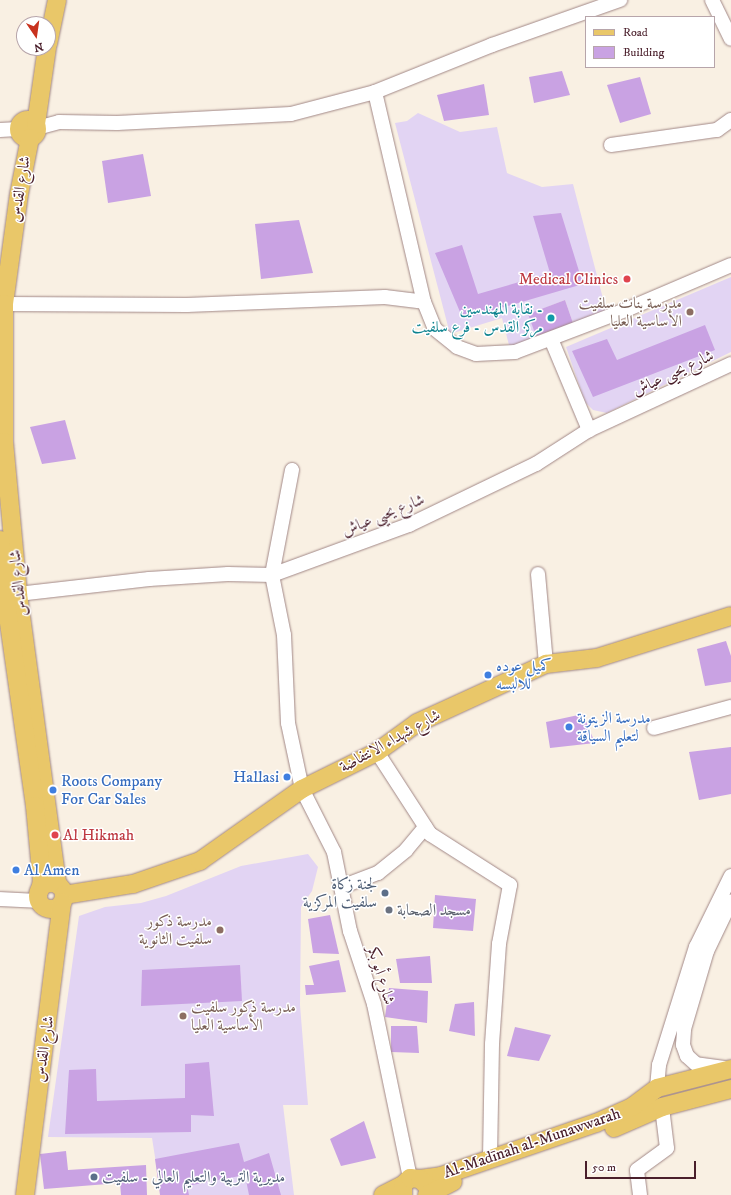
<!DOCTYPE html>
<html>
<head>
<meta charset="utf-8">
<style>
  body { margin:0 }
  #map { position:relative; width:731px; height:1195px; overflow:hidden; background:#f9f0e3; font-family:"IM FELL DW Pica",Amiri,serif }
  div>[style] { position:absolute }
  .built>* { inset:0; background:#e2d4f3 }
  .building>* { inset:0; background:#c9a2e3 }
  .roads { filter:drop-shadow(0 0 1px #a28887) drop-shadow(0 0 1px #a28887) }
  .minor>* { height:14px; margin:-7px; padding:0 7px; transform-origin:7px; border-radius:7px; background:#fff }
  .major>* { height:18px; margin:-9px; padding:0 9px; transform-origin:9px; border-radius:9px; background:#e9c769 }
  .major>.ring { margin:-9px; padding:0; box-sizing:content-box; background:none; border:18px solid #e9c769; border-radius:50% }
  .dots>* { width:11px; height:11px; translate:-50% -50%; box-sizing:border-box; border:2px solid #fff; border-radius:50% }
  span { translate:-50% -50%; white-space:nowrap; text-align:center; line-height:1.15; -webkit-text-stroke:3px #fff; paint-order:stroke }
  .street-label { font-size:16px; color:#4a1f2b }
  .health-label { font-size:16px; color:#be3a42 }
  .right { translate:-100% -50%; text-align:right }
  .left { translate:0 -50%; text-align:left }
  .education-label { font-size:16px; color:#785e54 }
  .culture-label { font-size:16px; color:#0d838f }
  .shop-label { font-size:16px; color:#366cbe }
  .service-label { font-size:16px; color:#4e5e75 }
  .worship-label { font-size:16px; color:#5b616d }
  .legend { position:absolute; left:585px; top:16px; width:130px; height:52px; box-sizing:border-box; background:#fff; border:1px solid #b7a5aa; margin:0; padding:5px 7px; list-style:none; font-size:12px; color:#4a1f2b }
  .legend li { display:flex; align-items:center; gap:8px; height:20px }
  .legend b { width:20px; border:1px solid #b7a5aa }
  .north { position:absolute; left:16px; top:16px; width:40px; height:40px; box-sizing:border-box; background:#fff; border:1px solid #b7a5aa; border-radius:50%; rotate:167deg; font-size:11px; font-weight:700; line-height:16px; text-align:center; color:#4a1f2b }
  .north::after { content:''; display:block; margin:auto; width:14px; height:18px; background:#c8321e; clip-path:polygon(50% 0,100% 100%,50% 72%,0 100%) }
  .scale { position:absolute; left:585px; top:1161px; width:111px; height:18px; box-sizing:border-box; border:2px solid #4a1f2b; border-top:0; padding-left:5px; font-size:12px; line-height:14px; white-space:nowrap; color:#4a1f2b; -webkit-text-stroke:3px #fff; paint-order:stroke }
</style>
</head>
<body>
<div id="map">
  <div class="built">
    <i style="clip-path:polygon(418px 113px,460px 132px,497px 127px,507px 173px,542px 187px,573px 184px,606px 310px,573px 323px,565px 300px,529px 314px,536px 336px,524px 349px,509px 345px,502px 318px,450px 334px,395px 123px,407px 121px)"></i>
    <i style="clip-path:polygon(731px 277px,731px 352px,607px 413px,593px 410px,585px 402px,566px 347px)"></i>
    <i style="clip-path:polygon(308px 854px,318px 867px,312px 891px,301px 907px,300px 1005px,308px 1105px,283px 1105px,294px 1195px,161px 1195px,152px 1138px,48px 1137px,79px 916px,105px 907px,141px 903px,166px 896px,241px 866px)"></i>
  </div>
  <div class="building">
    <i style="clip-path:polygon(562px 71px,570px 95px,534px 103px,529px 77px)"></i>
    <i style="clip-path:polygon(640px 77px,651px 114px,620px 123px,607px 85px)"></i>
    <i style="clip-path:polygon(484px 84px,489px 115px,444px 121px,437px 95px)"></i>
    <i style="clip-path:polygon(143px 154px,151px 196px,108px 203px,102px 161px)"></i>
    <i style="clip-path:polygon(561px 213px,583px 284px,463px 319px,435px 253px,462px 245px,478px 294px,550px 273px,533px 216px)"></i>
    <i style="clip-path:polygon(299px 220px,313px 273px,261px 279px,255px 224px)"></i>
    <i style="clip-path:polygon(565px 300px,573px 323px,536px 336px,528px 314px)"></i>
    <i style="clip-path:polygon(705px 325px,715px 350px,593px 397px,572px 351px,607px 339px,617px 360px)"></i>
    <i style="clip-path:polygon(65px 420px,76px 459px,42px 464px,30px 427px)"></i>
    <i style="clip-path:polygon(726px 641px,731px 656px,731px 682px,705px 686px,697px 649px)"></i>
    <i style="clip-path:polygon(583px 714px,595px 743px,550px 748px,546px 722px)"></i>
    <i style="clip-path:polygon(731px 747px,731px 794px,699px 800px,689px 752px)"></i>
    <i style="clip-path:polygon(435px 895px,476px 899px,473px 931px,433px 928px)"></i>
    <i style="clip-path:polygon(330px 915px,339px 954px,313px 953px,308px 919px)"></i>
    <i style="clip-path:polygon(430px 956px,432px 983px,400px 983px,396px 959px)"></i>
    <i style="clip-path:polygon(339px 960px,346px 992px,306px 995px,305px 985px,314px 985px,309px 966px)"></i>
    <i style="clip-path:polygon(240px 965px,242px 1001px,141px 1006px,142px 970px)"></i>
    <i style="clip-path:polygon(389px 988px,428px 991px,427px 1023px,385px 1017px)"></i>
    <i style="clip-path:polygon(474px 1002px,475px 1036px,449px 1031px,455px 1004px)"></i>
    <i style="clip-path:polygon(391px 1026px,417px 1026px,419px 1053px,391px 1052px)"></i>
    <i style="clip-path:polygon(515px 1027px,551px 1035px,539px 1061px,507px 1056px)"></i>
    <i style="clip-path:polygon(209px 1062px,214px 1116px,191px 1115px,191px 1132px,65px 1134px,69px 1070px,96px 1069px,97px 1101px,185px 1098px,185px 1064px)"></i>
    <i style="clip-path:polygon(364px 1121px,376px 1158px,341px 1166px,330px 1139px)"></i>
    <i style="clip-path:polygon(239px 1143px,244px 1162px,269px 1153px,281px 1195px,249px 1195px,245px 1175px,187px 1186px,189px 1195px,160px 1195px,155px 1159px)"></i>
    <i style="clip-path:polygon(66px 1151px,68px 1170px,146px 1165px,147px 1195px,121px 1195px,120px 1183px,44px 1189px,40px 1154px)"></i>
  </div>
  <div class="roads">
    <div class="minor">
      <i style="left:712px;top:0;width:43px;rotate:64deg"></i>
      <i style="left:375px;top:92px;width:216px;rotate:76.9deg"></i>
      <i style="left:424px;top:302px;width:29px;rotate:68deg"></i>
      <i style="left:435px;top:329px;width:28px;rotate:39deg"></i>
      <i style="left:457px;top:347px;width:20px;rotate:20deg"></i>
      <i style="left:476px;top:354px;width:39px;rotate:-3deg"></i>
      <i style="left:515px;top:352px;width:121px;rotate:-20.8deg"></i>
      <i style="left:628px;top:309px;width:112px;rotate:-23.1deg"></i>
      <i style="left:37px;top:128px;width:23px;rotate:-15deg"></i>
      <i style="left:59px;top:122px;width:58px;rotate:1deg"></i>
      <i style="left:117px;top:123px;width:174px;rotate:-3deg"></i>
      <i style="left:291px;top:114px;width:87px;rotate:-14.7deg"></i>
      <i style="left:375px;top:92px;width:126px;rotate:-21.9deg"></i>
      <i style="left:492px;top:45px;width:136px;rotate:-19.4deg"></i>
      <i style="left:0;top:130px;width:18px;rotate:-3deg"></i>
      <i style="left:611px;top:145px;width:107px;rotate:-8.1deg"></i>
      <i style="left:717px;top:130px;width:17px;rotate:-36deg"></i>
      <i style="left:4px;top:304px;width:183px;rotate:0.3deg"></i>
      <i style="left:187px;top:305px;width:198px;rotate:-2.3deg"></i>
      <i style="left:385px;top:297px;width:39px;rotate:7deg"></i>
      <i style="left:551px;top:339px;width:99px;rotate:67.3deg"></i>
      <i style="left:292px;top:470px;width:107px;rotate:100.8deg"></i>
      <i style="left:272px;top:575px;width:61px;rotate:78.7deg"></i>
      <i style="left:284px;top:635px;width:88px;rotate:87.4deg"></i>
      <i style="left:288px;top:723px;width:67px;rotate:78deg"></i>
      <i style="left:302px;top:789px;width:71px;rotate:63.1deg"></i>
      <i style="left:334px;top:852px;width:81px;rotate:78.6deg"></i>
      <i style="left:350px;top:931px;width:77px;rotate:71.8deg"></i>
      <i style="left:374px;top:1004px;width:178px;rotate:78.3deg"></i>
      <i style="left:538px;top:574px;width:90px;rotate:84.9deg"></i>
      <i style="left:18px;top:594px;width:132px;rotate:-6.5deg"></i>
      <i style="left:149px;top:579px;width:79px;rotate:-3.6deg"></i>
      <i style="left:228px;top:574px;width:44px;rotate:1.3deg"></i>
      <i style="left:272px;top:575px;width:146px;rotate:-20.1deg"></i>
      <i style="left:409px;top:525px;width:141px;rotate:-25.7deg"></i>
      <i style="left:536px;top:464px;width:63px;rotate:-32.7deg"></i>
      <i style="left:589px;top:430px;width:157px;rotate:-24.9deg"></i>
      <i style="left:654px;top:728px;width:80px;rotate:-15.3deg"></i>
      <i style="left:377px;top:752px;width:98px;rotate:57.1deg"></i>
      <i style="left:430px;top:834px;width:95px;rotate:32.5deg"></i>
      <i style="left:510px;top:885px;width:60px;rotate:100.6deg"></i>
      <i style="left:499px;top:944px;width:100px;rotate:94deg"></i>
      <i style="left:492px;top:1044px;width:114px;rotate:91deg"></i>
      <i style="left:341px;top:887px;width:40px;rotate:-21deg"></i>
      <i style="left:378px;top:873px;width:36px;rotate:-39deg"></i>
      <i style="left:406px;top:850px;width:30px;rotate:-50deg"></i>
      <i style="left:0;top:899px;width:40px;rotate:2.9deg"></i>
      <i style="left:724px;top:1068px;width:28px;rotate:-172deg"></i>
      <i style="left:696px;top:1064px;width:12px;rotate:-138deg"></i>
      <i style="left:687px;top:1056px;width:12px;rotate:-110deg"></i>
      <i style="left:683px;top:1045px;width:16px;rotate:-86deg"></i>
      <i style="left:684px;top:1029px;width:81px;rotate:-73.6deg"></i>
      <i style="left:707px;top:951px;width:55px;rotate:-64.4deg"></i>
      <i style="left:657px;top:1088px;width:23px;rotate:-85deg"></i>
      <i style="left:659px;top:1065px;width:124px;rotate:-72.6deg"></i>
      <i style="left:696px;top:947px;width:79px;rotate:-63.8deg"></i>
      <i style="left:640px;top:1195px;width:25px;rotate:-97deg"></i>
      <i style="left:637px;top:1170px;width:37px;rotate:-36deg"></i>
      <i style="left:667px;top:1148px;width:41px;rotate:-97deg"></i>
    </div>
    <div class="major">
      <i style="left:48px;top:44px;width:45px;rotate:-78.4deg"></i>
      <i class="ring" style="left:19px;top:120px;width:0;height:0"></i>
      <i style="left:36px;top:124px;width:77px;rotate:-81.8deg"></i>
      <i style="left:30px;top:138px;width:57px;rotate:101.1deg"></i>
      <i style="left:19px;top:194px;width:111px;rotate:97.8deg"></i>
      <i style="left:4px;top:304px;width:138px;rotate:90deg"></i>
      <i style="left:4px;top:442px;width:153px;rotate:84.7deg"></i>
      <i style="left:18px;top:594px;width:293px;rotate:82.3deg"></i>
      <i style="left:0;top:540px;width:55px;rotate:84.8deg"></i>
      <i style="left:5px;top:595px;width:213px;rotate:81.9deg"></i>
      <i style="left:35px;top:806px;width:75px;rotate:84.7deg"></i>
      <i style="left:42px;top:881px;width:9px;rotate:103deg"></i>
      <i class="ring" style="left:38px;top:883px;width:8px;height:8px"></i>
      <i style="left:64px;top:895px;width:70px;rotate:-9.1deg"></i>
      <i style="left:133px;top:884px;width:71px;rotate:-18.9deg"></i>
      <i style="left:200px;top:861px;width:125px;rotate:-35.2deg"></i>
      <i style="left:302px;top:789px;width:84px;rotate:-26.3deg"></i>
      <i style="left:377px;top:752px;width:49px;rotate:-35.9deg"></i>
      <i style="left:417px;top:723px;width:142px;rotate:-24.6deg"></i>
      <i style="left:546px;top:664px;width:51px;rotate:-6.7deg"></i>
      <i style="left:597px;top:658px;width:140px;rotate:-17.4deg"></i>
      <i style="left:614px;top:1128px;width:52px;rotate:-23.6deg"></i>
      <i style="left:662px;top:1107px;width:71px;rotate:-14.6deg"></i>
      <i style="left:420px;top:1179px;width:21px;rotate:-8deg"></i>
      <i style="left:441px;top:1176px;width:164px;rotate:-18.9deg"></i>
      <i style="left:596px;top:1123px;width:39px;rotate:-24deg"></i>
      <i style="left:632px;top:1107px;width:31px;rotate:-37deg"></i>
      <i style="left:657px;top:1088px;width:76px;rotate:-14.4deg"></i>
      <i style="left:25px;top:1195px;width:295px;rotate:-82.8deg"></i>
      <i style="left:383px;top:1195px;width:22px;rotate:-27deg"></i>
      <i style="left:403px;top:1195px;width:10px;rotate:-90deg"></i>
      <i style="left:403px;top:1185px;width:10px;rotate:-45deg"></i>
      <i style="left:410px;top:1178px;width:10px;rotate:6deg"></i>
      <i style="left:420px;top:1179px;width:10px;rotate:45deg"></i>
      <i style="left:427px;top:1195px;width:29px;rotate:-27deg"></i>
    </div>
  </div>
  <div class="dots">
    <i style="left:627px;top:279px;background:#e0444e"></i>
    <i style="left:690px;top:312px;background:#8d6e63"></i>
    <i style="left:551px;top:318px;background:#0f9aa8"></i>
    <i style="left:488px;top:675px;background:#3f7fe0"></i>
    <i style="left:569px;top:727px;background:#3f7fe0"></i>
    <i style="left:287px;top:777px;background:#3f7fe0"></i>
    <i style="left:53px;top:790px;background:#3f7fe0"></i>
    <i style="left:55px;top:835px;background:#e0444e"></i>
    <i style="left:16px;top:870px;background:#3f7fe0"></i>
    <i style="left:385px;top:893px;background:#5c6f8a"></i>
    <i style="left:389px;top:910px;background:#6b7280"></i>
    <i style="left:220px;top:930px;background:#8d6e63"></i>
    <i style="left:183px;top:1016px;background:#8d6e63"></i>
    <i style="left:94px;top:1177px;background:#5c6f8a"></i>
  </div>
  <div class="street-label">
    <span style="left:20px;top:189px;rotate:-81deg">شارع القدس</span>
    <span style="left:673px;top:373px;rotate:-25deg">شارع يحيى عياش</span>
    <span style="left:383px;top:515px;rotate:-22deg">شارع يحيى عياش</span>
    <span style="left:18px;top:583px;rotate:-96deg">شارع القدس</span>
    <span style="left:390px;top:741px;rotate:-29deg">شارع شهداء الانتفاضة</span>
    <span style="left:381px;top:975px;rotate:73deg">شارع أبو بكر</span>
    <span style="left:44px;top:1049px;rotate:-82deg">شارع القدس</span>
    <span style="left:532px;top:1143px;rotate:-19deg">Al-Madīnah al-Munawwarah</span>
  </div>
  <div class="health-label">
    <span class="right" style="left:618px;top:279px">Medical Clinics</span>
    <span class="left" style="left:63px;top:835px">Al Hikmah</span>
  </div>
  <div class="education-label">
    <span class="right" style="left:682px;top:312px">مدرسة بنات سلفيت<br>الأساسية العليا</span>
    <span class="right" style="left:212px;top:930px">مدرسة ذكور<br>سلفيت الثانوية</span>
    <span class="left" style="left:191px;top:1016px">مدرسة ذكور سلفيت<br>الأساسية العليا</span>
  </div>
  <div class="culture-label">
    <span class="right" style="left:543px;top:318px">نقابة المهندسين -<br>مركز القدس - فرع سلفيت</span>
  </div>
  <div class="shop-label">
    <span class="left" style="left:496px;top:675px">كميل عوده<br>للالبسه</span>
    <span class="left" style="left:577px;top:727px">مدرسة الزيتونة<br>لتعليم السياقة</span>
    <span class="right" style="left:279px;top:777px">Hallasi</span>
    <span class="left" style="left:61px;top:790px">Roots Company<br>For Car Sales</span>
    <span class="left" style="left:24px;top:870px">Al Amen</span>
  </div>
  <div class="service-label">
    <span class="right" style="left:377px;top:893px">لجنة زكاة<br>سلفيت المركزية</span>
    <span class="left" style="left:102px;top:1177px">مديرية التربية والتعليم العالي - سلفيت</span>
  </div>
  <div class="worship-label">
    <span class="left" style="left:397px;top:910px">مسجد الصحابة</span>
  </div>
  <ul class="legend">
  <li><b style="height:5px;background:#e9c769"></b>Road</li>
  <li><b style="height:11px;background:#c9a2e3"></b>Building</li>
  </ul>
  <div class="north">N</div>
  <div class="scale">50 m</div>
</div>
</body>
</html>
